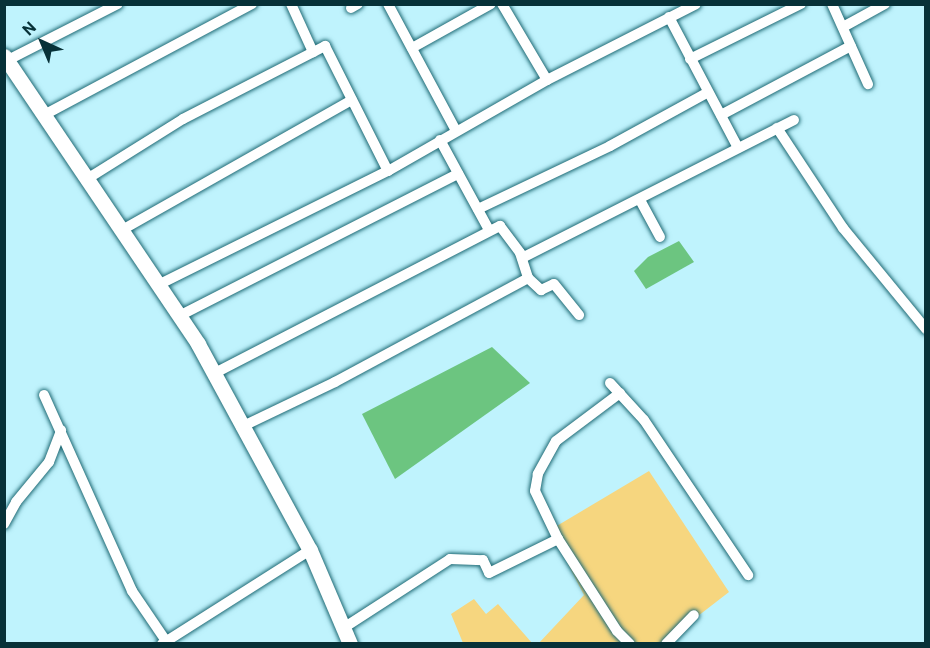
<!DOCTYPE html>
<html>
<head>
<meta charset="utf-8">
<style>
  body { margin:0 }
  #map { position:relative; width:930px; height:648px; overflow:hidden; background:#bff3fd; font-family:Roboto,sans-serif }
  div>[style] { position:absolute }
  .green>* { inset:0; background:#f6d67f }
  .water>* { inset:0; background:#6cc580 }
  .roads { filter:drop-shadow(0 0 2px #1f6a75) drop-shadow(0 0 2px #1f6a75) }
  .street>* { height:10px; margin:-5px; padding:0 5px; transform-origin:5px; border-radius:5px; background:#fff }
  .secondary>* { height:15px; margin:-7.5px; padding:0 7.5px; transform-origin:7.5px; border-radius:7.5px; background:#fff }
  span { translate:-50% -50%; white-space:nowrap; text-align:center; line-height:1.15; -webkit-text-stroke:4.5px #bff3fd; paint-order:stroke }
  .frame { position:absolute; inset:0; border:6px solid #073138; pointer-events:none }
  .north { position:absolute; left:12px; top:12px; width:60px; height:60px; -webkit-text-stroke:4px #bff3fd; paint-order:stroke; rotate:316deg; font-size:16px; font-weight:700; line-height:24px; text-align:center; color:#073138 }
  .north::after { content:''; display:block; margin:auto; width:21px; height:27px; background:#073138; clip-path:polygon(50% 0,100% 100%,50% 72%,0 100%) }
</style>
</head>
<body>
<div id="map">
  <div class="green">
    <i style="clip-path:polygon(649px 471px,729px 592px,663px 643px,538px 644px,584px 595px,550px 530px)"></i>
    <i style="clip-path:polygon(474px 599px,486px 614px,498px 604px,532px 643px,463px 643px,451px 614px)"></i>
  </div>
  <div class="water">
    <i style="clip-path:polygon(679px 241px,694px 262px,646px 289px,634px 271px,648px 257px)"></i>
    <i style="clip-path:polygon(492px 347px,530px 383px,395px 479px,362px 414px)"></i>
  </div>
  <div class="roads">
    <div class="street">
      <i style="left:291px;top:4px;width:53px;rotate:65.4deg"></i>
      <i style="left:388px;top:4px;width:144px;rotate:61.8deg"></i>
      <i style="left:832px;top:4px;width:88px;rotate:65.8deg"></i>
      <i style="left:351px;top:8px;width:8px;rotate:-30deg"></i>
      <i style="left:669px;top:17px;width:148px;rotate:62.2deg"></i>
      <i style="left:843px;top:27px;width:48px;rotate:-28.7deg"></i>
      <i style="left:412px;top:48px;width:90px;rotate:-29.1deg"></i>
      <i style="left:690px;top:59px;width:124px;rotate:-26.4deg"></i>
      <i style="left:8px;top:60px;width:123px;rotate:-27deg"></i>
      <i style="left:547px;top:80px;width:167px;rotate:-27deg"></i>
      <i style="left:44px;top:115px;width:236px;rotate:-28.1deg"></i>
      <i style="left:721px;top:115px;width:147px;rotate:-28deg"></i>
      <i style="left:777px;top:128px;width:120px;rotate:56.6deg"></i>
      <i style="left:843px;top:228px;width:131px;rotate:50.6deg"></i>
      <i style="left:440px;top:140px;width:102px;rotate:61.4deg"></i>
      <i style="left:87px;top:179px;width:113px;rotate:-32deg"></i>
      <i style="left:183px;top:119px;width:160px;rotate:-27.2deg"></i>
      <i style="left:325px;top:46px;width:140px;rotate:63.3deg"></i>
      <i style="left:640px;top:200px;width:42px;rotate:61.6deg"></i>
      <i style="left:478px;top:209px;width:146px;rotate:-25.5deg"></i>
      <i style="left:610px;top:146px;width:111px;rotate:-28.7deg"></i>
      <i style="left:122px;top:230px;width:264px;rotate:-29.5deg"></i>
      <i style="left:522px;top:258px;width:305px;rotate:-26.9deg"></i>
      <i style="left:160px;top:284px;width:254px;rotate:-26.4deg"></i>
      <i style="left:388px;top:171px;width:183px;rotate:-29.8deg"></i>
      <i style="left:547px;top:80px;width:88px;rotate:-120.6deg"></i>
      <i style="left:181px;top:315px;width:311px;rotate:-27deg"></i>
      <i style="left:215px;top:373px;width:321px;rotate:-27.3deg"></i>
      <i style="left:500px;top:226px;width:34px;rotate:53deg"></i>
      <i style="left:520px;top:253px;width:26px;rotate:72deg"></i>
      <i style="left:528px;top:278px;width:18px;rotate:43deg"></i>
      <i style="left:541px;top:290px;width:14px;rotate:-25deg"></i>
      <i style="left:554px;top:284px;width:40px;rotate:51deg"></i>
      <i style="left:610px;top:383px;width:50px;rotate:47.4deg"></i>
      <i style="left:644px;top:420px;width:187px;rotate:56.1deg"></i>
      <i style="left:620px;top:393px;width:80px;rotate:143.1deg"></i>
      <i style="left:556px;top:441px;width:38px;rotate:119deg"></i>
      <i style="left:538px;top:474px;width:17px;rotate:100deg"></i>
      <i style="left:535px;top:491px;width:53px;rotate:64.4deg"></i>
      <i style="left:558px;top:539px;width:109px;rotate:57.3deg"></i>
      <i style="left:617px;top:631px;width:18px;rotate:45deg"></i>
      <i style="left:44px;top:395px;width:215px;rotate:65.8deg"></i>
      <i style="left:132px;top:591px;width:60px;rotate:55.8deg"></i>
      <i style="left:241px;top:427px;width:104px;rotate:-25.6deg"></i>
      <i style="left:335px;top:382px;width:219px;rotate:-28.3deg"></i>
      <i style="left:4px;top:524px;width:25px;rotate:-61deg"></i>
      <i style="left:16px;top:502px;width:52px;rotate:-50.5deg"></i>
      <i style="left:49px;top:462px;width:34px;rotate:-69deg"></i>
      <i style="left:345px;top:627px;width:125px;rotate:-32.9deg"></i>
      <i style="left:450px;top:559px;width:33px;rotate:2deg"></i>
      <i style="left:483px;top:560px;width:14px;rotate:65deg"></i>
      <i style="left:489px;top:573px;width:77px;rotate:-26.2deg"></i>
      <i style="left:162px;top:644px;width:175px;rotate:-32.4deg"></i>
      <i style="left:666px;top:644px;width:40px;rotate:-46deg"></i>
    </div>
    <div class="secondary">
      <i style="left:4px;top:56px;width:347px;rotate:56deg"></i>
      <i style="left:198px;top:344px;width:234px;rotate:61.5deg"></i>
      <i style="left:310px;top:550px;width:102px;rotate:66.9deg"></i>
    </div>
  </div>
  <div class="frame"></div>
  <div class="north">N</div>
</div>
</body>
</html>
